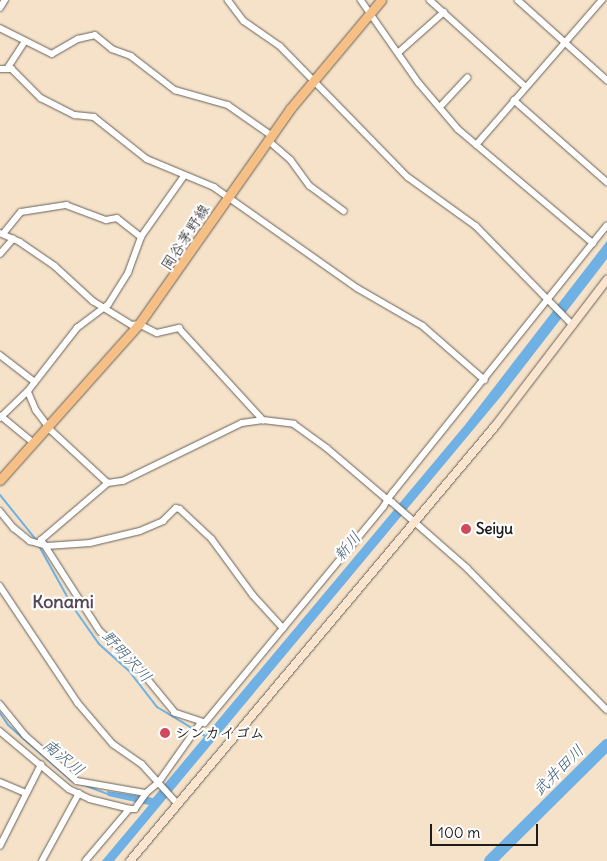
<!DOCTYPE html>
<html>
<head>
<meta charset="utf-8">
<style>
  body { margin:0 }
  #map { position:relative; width:607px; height:861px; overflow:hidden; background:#f5e2c9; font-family:Delius,"Klee One",sans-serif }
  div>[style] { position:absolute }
  .water>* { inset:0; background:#6fb1e4 }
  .stream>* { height:2px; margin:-1px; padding:0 1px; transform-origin:1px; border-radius:1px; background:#6fb1e4 }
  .river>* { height:12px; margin:-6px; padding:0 6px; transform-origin:6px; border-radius:6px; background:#6fb1e4 }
  .roads { filter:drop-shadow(0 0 1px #686159) drop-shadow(0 0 1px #686159) }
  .street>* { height:5.5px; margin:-2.75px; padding:0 2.75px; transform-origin:2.75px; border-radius:2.75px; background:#fff }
  .secondary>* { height:8px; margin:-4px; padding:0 4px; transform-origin:4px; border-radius:4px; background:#fbe5cf }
  .primary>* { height:9px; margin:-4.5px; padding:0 4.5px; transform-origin:4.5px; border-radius:4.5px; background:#f5bf86 }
  .dots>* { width:14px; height:14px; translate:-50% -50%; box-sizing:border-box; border:2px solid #fff; border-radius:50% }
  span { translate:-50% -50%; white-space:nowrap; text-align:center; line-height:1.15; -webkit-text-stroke:4.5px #fff; paint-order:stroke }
  .street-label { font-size:15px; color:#1c1c1c }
  .poi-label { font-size:15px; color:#1c1c1c; font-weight:700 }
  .left { translate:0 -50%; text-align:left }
  .water-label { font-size:16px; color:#415f76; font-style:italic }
  .quarter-label { font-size:18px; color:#554756; font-weight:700 }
  .scale { position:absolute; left:430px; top:824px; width:108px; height:22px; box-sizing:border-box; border:2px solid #1c1c1c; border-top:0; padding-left:6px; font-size:15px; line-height:18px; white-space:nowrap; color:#1c1c1c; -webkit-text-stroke:4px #fff; paint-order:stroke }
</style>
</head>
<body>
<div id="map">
  <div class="water">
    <i style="clip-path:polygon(607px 241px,607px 259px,502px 395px,114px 861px,102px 861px,149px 805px,108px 796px,107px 791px,153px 798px,465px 425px)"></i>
  </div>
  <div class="stream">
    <i style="left:0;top:495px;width:59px;rotate:51.2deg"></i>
    <i style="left:39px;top:546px;width:70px;rotate:60.9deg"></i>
    <i style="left:73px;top:607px;width:45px;rotate:54.9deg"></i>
    <i style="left:99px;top:644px;width:40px;rotate:42deg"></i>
    <i style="left:129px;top:671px;width:46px;rotate:52.1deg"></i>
    <i style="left:157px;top:707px;width:56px;rotate:31.1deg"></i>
    <i style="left:0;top:713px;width:14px;rotate:56deg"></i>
    <i style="left:8px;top:725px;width:84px;rotate:41.1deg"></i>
    <i style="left:71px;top:780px;width:40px;rotate:21deg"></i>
  </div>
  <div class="river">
    <i style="left:490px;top:861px;width:165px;rotate:-44.8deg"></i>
  </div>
  <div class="roads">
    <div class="street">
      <i style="left:228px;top:0;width:26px;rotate:53deg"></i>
      <i style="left:244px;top:21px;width:44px;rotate:34.8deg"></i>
      <i style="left:280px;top:46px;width:183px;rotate:45.7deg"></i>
      <i style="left:408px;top:177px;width:84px;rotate:35.8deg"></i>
      <i style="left:476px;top:226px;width:139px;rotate:45.6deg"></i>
      <i style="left:361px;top:0;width:101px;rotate:55.1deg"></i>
      <i style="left:419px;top:83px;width:60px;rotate:49.7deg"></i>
      <i style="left:458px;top:129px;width:177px;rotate:40.2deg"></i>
      <i style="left:430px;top:0;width:128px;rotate:42.2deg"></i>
      <i style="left:518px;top:0;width:120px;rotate:42deg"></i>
      <i style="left:0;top:8px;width:9px;rotate:-58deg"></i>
      <i style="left:0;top:28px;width:58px;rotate:26.6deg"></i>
      <i style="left:52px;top:54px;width:30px;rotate:-30deg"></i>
      <i style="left:78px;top:39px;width:17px;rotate:-13deg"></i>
      <i style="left:95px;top:35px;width:22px;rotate:39deg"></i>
      <i style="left:112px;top:49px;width:20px;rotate:20deg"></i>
      <i style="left:131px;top:56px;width:56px;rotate:37.7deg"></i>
      <i style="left:175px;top:90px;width:55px;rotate:15.8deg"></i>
      <i style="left:228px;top:105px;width:52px;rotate:34.9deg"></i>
      <i style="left:399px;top:52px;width:60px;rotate:-41.6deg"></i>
      <i style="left:0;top:69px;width:12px"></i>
      <i style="left:12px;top:69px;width:41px;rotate:45deg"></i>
      <i style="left:41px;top:98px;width:38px;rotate:27deg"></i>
      <i style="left:75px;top:115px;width:19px;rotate:6deg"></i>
      <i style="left:94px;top:117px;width:68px;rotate:38.4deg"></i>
      <i style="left:147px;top:159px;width:73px;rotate:22.7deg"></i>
      <i style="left:214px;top:187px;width:175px;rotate:35.2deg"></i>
      <i style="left:357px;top:288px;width:76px;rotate:29.9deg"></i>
      <i style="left:423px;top:326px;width:82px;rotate:41.1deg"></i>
      <i style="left:7px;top:69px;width:33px;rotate:-57deg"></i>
      <i style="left:514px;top:100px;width:124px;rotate:41.4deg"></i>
      <i style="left:440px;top:107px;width:40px;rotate:-47deg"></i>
      <i style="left:268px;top:140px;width:30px;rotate:41deg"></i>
      <i style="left:291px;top:160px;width:32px;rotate:54deg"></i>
      <i style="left:310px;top:186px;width:42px;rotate:36.3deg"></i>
      <i style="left:476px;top:145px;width:192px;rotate:-49deg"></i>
      <i style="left:607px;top:226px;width:342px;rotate:128.7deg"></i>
      <i style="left:393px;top:493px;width:9px;rotate:126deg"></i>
      <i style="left:388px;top:500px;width:8px;rotate:120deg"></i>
      <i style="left:384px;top:507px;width:281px;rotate:129.6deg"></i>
      <i style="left:205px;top:723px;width:32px;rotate:-162deg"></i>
      <i style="left:175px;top:713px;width:72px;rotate:-129.4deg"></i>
      <i style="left:129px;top:657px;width:38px;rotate:-139deg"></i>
      <i style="left:100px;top:632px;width:109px;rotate:-122.7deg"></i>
      <i style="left:41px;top:540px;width:88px;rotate:-40.4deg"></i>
      <i style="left:108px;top:483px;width:15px;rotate:-8deg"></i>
      <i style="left:123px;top:481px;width:132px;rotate:-26deg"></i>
      <i style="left:242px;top:423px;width:21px;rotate:-8deg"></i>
      <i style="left:263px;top:420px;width:31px;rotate:7deg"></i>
      <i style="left:294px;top:424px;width:41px;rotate:36deg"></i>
      <i style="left:327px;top:448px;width:80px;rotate:40.4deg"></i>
      <i style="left:388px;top:500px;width:4px;rotate:27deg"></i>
      <i style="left:392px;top:502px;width:100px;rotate:41.3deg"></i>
      <i style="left:467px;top:568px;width:199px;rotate:45.4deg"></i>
      <i style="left:0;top:233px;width:22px;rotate:24deg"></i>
      <i style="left:20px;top:242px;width:42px;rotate:34.4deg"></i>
      <i style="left:55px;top:266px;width:52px;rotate:42.6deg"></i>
      <i style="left:93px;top:301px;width:46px;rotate:31.6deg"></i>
      <i style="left:132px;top:325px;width:7px;rotate:-8deg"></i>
      <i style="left:139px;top:324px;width:20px;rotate:27deg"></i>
      <i style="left:157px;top:333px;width:23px;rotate:-13deg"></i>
      <i style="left:179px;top:328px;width:125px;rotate:47.6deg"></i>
      <i style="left:3px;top:234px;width:28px;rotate:-51deg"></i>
      <i style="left:21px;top:212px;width:46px;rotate:-8.8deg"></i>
      <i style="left:66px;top:205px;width:43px;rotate:20.6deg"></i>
      <i style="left:106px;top:220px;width:11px;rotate:-10deg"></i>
      <i style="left:117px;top:218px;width:31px;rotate:38deg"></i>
      <i style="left:0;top:254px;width:20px;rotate:-49deg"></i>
      <i style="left:0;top:355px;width:44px;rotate:37.6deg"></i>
      <i style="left:28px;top:391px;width:80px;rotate:-52.1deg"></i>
      <i style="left:77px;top:328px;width:39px;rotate:-37deg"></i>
      <i style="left:108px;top:305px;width:38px;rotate:-58deg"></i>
      <i style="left:128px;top:273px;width:38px;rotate:-70deg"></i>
      <i style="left:141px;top:237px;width:75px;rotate:-54.8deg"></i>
      <i style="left:1px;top:416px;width:43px;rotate:39.3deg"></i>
      <i style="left:0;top:418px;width:39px;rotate:-44deg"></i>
      <i style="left:28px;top:391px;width:21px;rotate:67deg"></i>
      <i style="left:36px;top:410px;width:26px;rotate:53deg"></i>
      <i style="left:52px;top:431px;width:76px;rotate:42.9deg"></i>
      <i style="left:0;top:511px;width:22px;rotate:51deg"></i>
      <i style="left:14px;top:528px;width:21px;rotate:39deg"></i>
      <i style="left:30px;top:541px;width:18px;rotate:16deg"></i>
      <i style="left:47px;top:546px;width:43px;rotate:-4deg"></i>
      <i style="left:90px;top:543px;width:51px;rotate:-13.5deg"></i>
      <i style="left:140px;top:531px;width:25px;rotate:-23deg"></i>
      <i style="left:163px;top:521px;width:18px;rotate:-45deg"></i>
      <i style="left:176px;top:508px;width:4px;rotate:14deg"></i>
      <i style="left:180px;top:509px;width:44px;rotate:43.2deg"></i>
      <i style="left:212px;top:539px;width:69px;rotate:53.8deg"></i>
      <i style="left:253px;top:595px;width:45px;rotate:47.7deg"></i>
      <i style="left:0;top:586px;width:141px;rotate:56.3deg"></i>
      <i style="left:78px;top:703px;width:54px;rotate:49.5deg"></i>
      <i style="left:113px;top:744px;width:35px;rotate:35deg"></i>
      <i style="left:142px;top:764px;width:54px;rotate:48deg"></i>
      <i style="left:0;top:704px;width:40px;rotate:51deg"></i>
      <i style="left:25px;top:735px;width:69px;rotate:41.5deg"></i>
      <i style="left:77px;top:781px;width:70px;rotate:9.9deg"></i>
      <i style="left:146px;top:793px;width:16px;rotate:-40deg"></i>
      <i style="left:158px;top:783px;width:72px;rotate:-54.6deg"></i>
      <i style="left:0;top:731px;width:90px;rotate:40deg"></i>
      <i style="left:69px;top:789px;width:23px;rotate:25deg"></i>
      <i style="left:90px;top:799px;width:41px;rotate:14deg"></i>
      <i style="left:130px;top:809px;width:68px;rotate:130.2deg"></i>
      <i style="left:0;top:782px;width:28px;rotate:23deg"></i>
      <i style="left:130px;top:809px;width:5px"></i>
      <i style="left:135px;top:809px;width:19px;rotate:-55deg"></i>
      <i style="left:0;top:846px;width:91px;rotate:-63.2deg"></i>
      <i style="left:42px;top:861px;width:77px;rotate:-61.4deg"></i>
    </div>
    <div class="secondary">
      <i style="left:130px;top:861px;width:569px;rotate:-49.99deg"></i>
      <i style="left:496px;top:425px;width:183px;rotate:-52.6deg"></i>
    </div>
    <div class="primary">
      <i style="left:0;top:480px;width:209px;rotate:-48.3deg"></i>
      <i style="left:139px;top:324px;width:263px;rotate:-54.9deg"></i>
      <i style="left:290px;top:109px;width:142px;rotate:-50.1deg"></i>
    </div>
  </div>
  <div class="dots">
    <i style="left:466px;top:529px;background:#d1495b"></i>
    <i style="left:165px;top:733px;background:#d1495b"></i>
  </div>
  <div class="street-label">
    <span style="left:185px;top:237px;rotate:-57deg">岡谷茅野線</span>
  </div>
  <div class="poi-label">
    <span class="left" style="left:476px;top:529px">Seiyu</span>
    <span class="left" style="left:175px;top:733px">シンカイゴム</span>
  </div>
  <div class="water-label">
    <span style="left:347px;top:546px;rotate:-50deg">新川</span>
    <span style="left:127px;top:656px;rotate:47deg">野明沢川</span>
    <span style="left:64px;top:757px;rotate:39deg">南沢川</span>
    <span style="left:558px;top:770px;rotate:-45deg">武井田川</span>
  </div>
  <div class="quarter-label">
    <span style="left:63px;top:602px">Konami</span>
  </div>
  <div class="scale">100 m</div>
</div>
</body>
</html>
